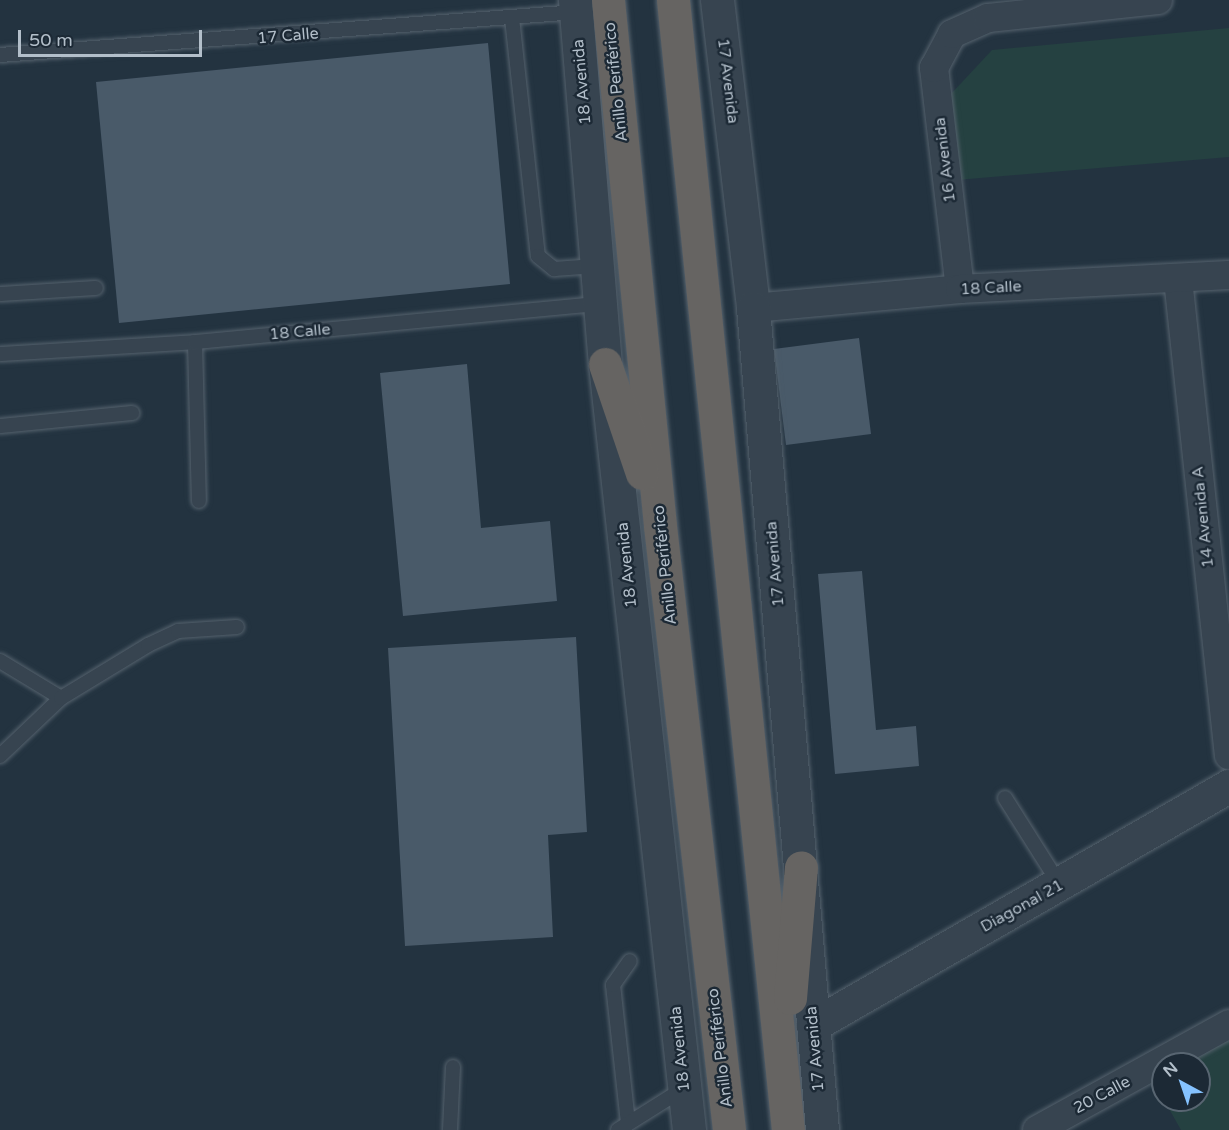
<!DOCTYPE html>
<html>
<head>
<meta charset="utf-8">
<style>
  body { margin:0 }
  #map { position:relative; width:1229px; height:1130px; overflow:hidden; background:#233340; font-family:"Varela Round",sans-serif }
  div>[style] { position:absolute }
  .green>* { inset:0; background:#254141 }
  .building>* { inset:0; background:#495a69 }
  .roads { filter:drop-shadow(0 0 2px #55626d) drop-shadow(0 0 2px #55626d) }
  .service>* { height:14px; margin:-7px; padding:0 7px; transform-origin:7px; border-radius:7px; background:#374450 }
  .minor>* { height:28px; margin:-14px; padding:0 14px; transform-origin:14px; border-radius:14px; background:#374450 }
  .tertiary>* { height:33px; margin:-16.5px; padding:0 16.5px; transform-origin:16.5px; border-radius:16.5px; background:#374450 }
  .trunk>* { height:33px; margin:-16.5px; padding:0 16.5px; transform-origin:16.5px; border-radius:16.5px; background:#666462 }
  span { translate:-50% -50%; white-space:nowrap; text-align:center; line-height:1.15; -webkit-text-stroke:5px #1c2935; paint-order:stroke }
  .street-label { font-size:16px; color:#b3bfca }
  .north { position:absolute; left:1151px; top:1052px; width:60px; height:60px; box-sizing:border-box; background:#1c2935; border:2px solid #586571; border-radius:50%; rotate:320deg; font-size:16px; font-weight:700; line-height:24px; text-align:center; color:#b3bfca }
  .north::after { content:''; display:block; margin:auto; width:21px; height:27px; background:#85c2fe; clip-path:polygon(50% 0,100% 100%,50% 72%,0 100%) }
  .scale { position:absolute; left:18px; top:30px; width:184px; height:27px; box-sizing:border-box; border:3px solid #b3bfca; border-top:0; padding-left:8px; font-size:18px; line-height:21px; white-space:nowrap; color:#b3bfca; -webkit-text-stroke:4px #1c2935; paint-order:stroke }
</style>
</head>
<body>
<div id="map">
  <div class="green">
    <i style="clip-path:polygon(1229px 28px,1229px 157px,957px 180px,950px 95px,992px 50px)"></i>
    <i style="clip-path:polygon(1229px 1024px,1229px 1130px,1181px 1130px,1164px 1100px,1199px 1100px,1199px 1064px,1163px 1064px,1163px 1098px,1148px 1070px)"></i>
  </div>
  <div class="building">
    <i style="clip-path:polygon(488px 43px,510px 284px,119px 323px,96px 82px)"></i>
    <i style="clip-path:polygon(859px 338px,871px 434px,786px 445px,774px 349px)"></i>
    <i style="clip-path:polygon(467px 364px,481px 528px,550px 521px,557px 601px,403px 616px,380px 373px)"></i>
    <i style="clip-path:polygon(862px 571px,876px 730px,916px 726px,919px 766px,835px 774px,818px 574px)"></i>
    <i style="clip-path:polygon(576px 637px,587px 832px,548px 835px,553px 937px,405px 946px,388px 648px)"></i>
  </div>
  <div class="roads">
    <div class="service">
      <i style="left:512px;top:18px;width:239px;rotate:83.8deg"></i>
      <i style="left:538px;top:256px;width:21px;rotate:39deg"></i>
      <i style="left:554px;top:269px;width:42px;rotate:-4.1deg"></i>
      <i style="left:0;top:55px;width:579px;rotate:-4.26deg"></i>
      <i style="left:0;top:294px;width:96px;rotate:-3.6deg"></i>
      <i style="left:195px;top:342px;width:159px;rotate:88.6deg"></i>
      <i style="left:0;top:354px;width:195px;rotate:-3.5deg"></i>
      <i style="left:195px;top:342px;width:407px;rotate:-5.4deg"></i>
      <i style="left:0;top:426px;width:133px;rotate:-5.6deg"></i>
      <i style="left:0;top:661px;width:71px;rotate:31.2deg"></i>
      <i style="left:0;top:756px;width:84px;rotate:-43.6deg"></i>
      <i style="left:61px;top:698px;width:102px;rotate:-31.3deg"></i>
      <i style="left:148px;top:645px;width:33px;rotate:-25deg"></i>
      <i style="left:178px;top:631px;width:59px;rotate:-3.9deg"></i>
      <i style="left:1005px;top:798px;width:103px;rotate:57.7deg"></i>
      <i style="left:628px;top:1123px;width:139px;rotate:-96.2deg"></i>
      <i style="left:613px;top:985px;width:29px;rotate:-55deg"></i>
      <i style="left:450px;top:1130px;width:63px;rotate:-87.3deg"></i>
      <i style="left:618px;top:1130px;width:77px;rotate:-32.2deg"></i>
    </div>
    <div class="minor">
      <i style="left:1178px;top:279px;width:479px;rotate:83.9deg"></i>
      <i style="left:960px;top:289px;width:223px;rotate:-96.7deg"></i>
      <i style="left:934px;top:68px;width:38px;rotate:-62deg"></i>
      <i style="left:952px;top:34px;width:39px;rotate:-24deg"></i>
      <i style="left:988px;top:18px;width:171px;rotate:-6deg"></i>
      <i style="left:753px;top:308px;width:208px;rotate:-5.2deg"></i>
      <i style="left:960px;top:289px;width:269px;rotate:-3deg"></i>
      <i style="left:1037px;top:1130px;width:219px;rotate:-28.9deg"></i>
    </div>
    <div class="tertiary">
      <i style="left:575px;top:0;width:365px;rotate:85.3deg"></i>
      <i style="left:605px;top:364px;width:771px;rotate:83.74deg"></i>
      <i style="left:717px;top:0;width:310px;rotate:83.3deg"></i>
      <i style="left:753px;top:308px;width:825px;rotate:85.2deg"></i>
      <i style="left:813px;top:1025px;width:480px;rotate:-29.9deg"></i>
    </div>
    <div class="trunk">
      <i style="left:608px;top:0;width:529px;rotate:84.35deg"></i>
      <i style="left:660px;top:526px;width:608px;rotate:83.48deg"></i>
      <i style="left:673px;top:0;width:1136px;rotate:84.19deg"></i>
      <i style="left:605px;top:364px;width:115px;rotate:71.3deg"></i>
      <i style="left:790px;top:998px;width:131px;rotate:-85.2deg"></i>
    </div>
  </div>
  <div class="street-label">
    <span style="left:288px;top:36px;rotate:-5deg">17 Calle</span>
    <span style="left:728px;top:81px;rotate:83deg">17 Avenida</span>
    <span style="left:582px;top:82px;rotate:-95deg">18 Avenida</span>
    <span style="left:616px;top:82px;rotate:-96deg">Anillo Periférico</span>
    <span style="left:945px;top:160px;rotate:-97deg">16 Avenida</span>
    <span style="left:991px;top:288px;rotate:-3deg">18 Calle</span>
    <span style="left:300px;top:332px;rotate:-5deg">18 Calle</span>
    <span style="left:1203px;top:517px;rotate:-96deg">14 Avenida A</span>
    <span style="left:775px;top:564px;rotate:-95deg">17 Avenida</span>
    <span style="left:627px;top:565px;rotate:-96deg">18 Avenida</span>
    <span style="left:665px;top:565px;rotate:-96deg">Anillo Periférico</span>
    <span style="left:1022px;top:906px;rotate:-29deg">Diagonal 21</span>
    <span style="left:720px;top:1048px;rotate:-97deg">Anillo Periférico</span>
    <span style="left:680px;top:1049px;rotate:-96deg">18 Avenida</span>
    <span style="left:815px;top:1049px;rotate:-95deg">17 Avenida</span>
    <span style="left:1102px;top:1095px;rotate:-28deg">20 Calle</span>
  </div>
  <div class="north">N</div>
  <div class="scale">50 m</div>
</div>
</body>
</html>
